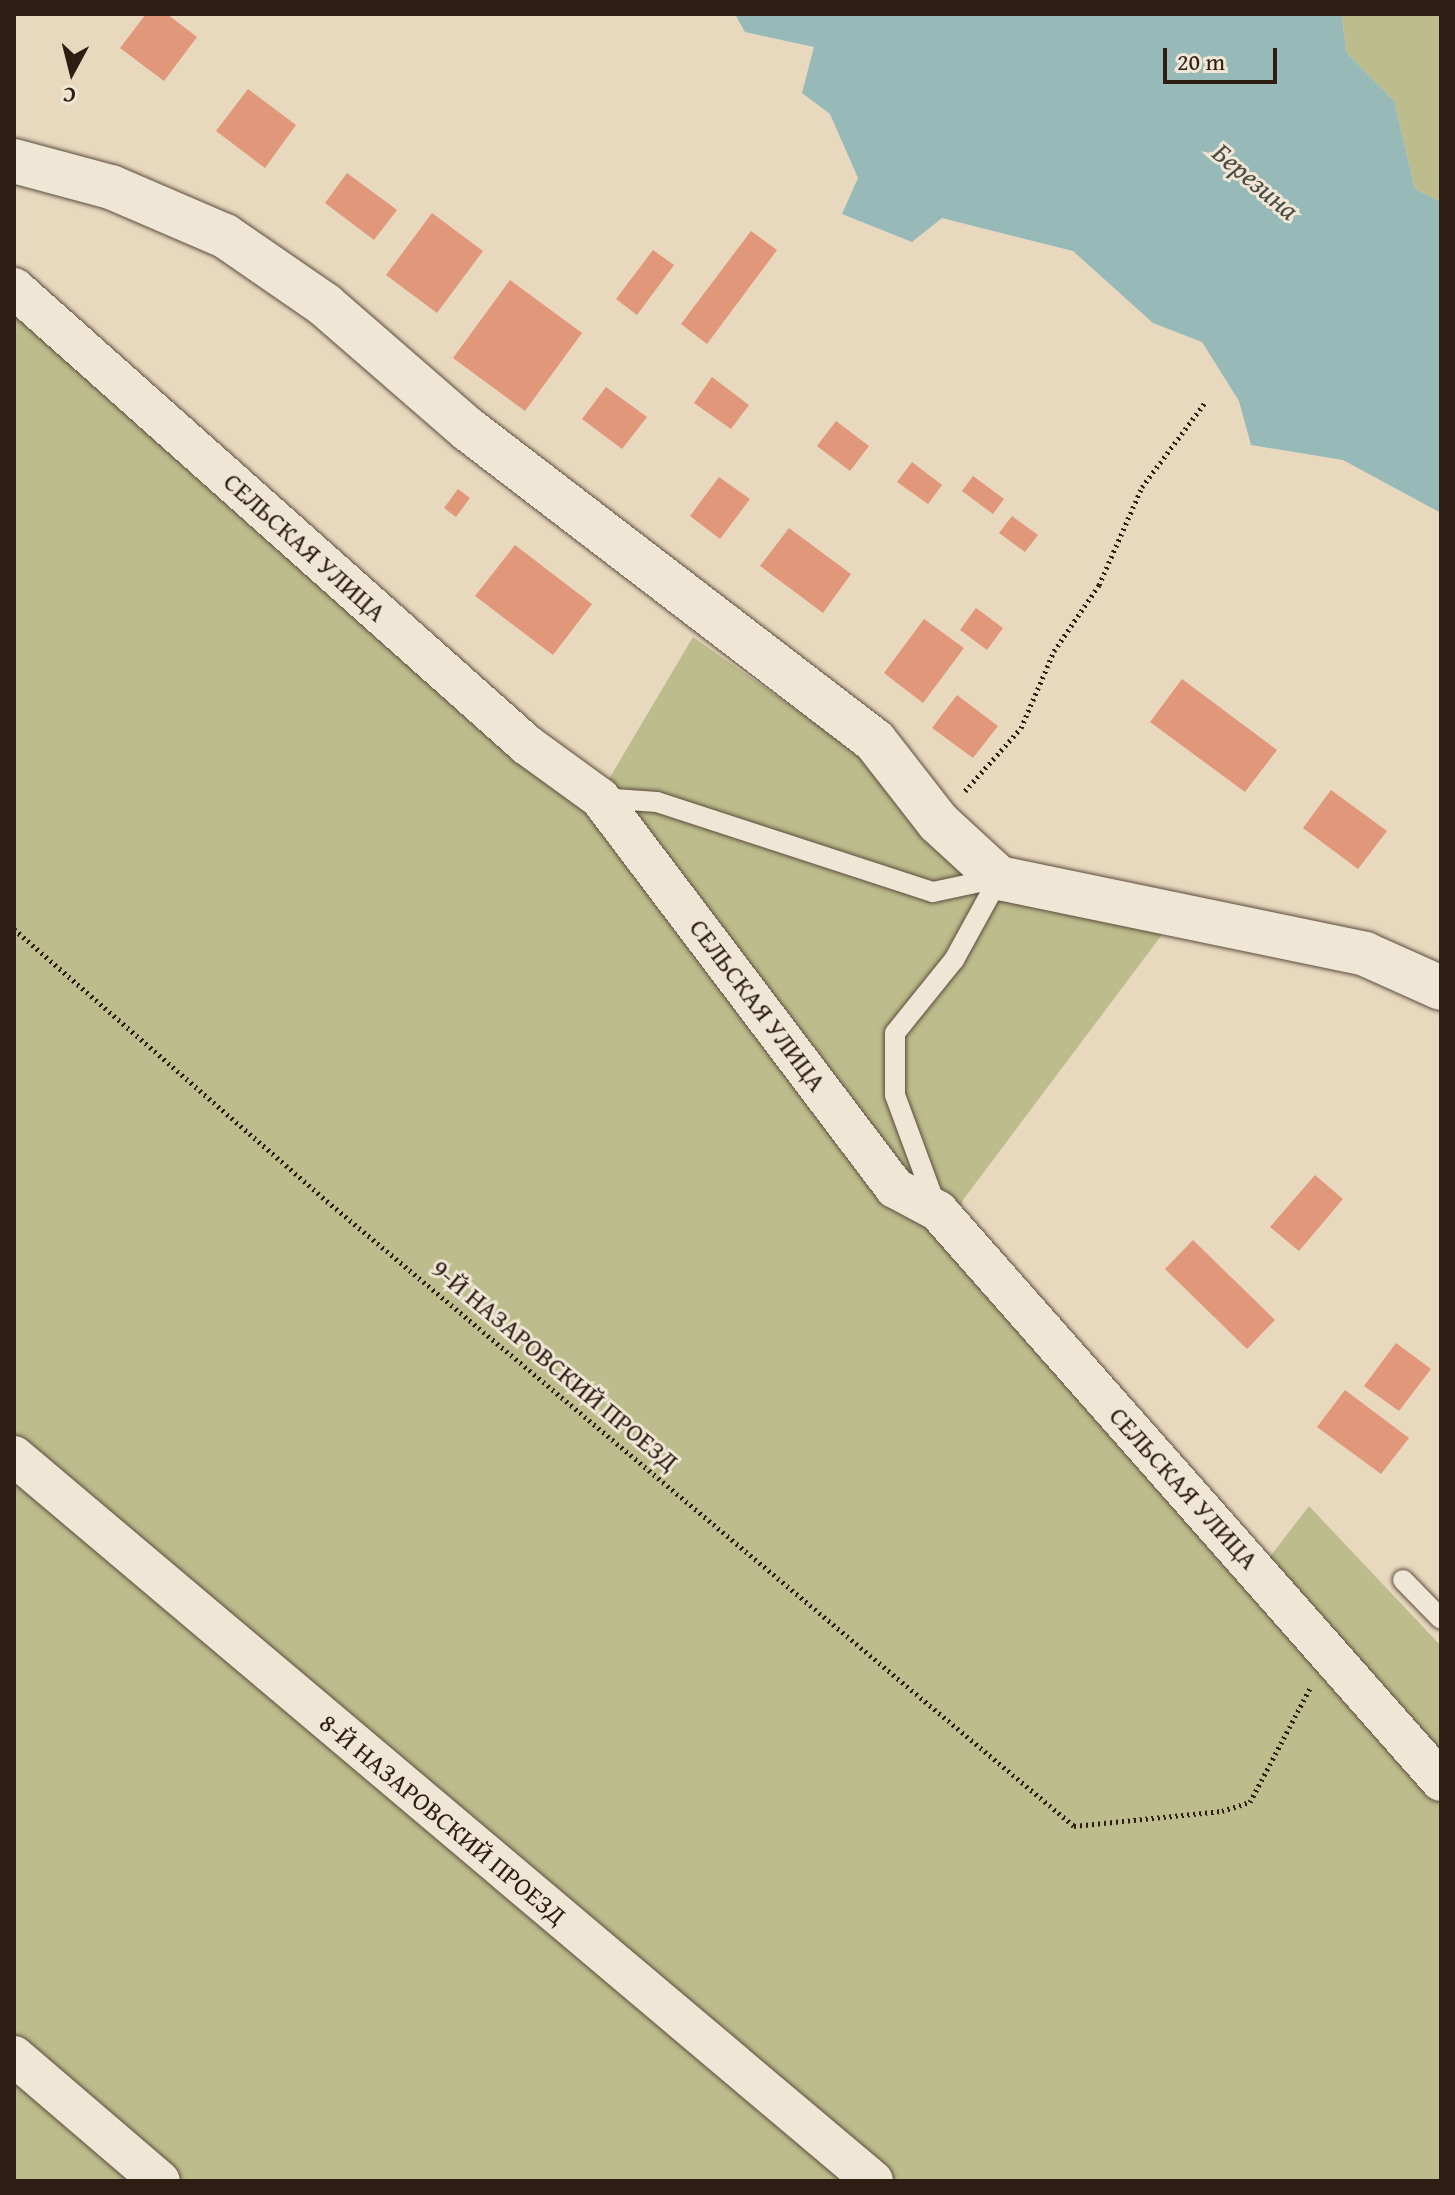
<!DOCTYPE html>
<html>
<head>
<meta charset="utf-8">
<style>
  body { margin:0 }
  #map { position:relative; width:1455px; height:2195px; overflow:hidden; background:#e7d8be; font-family:"Gentium Book Plus",serif }
  div>[style] { position:absolute }
  .green>* { inset:0; background:#bcbc8c }
  .water>* { inset:0; background:#97b9b7 }
  .building>* { inset:0; background:#e1987a }
  .path>* { height:5px; margin-top:-2.5px; transform-origin:0; background:repeating-linear-gradient(90deg,#2d1d13 0 2px,transparent 0 6px) }
  .roads { filter:drop-shadow(0 0 2px #5c4c3e) drop-shadow(0 0 2px #5c4c3e) }
  .service>* { height:20px; margin:-10px; padding:0 10px; transform-origin:10px; border-radius:10px; background:#efe6d5 }
  .minor>* { height:40px; margin:-20px; padding:0 20px; transform-origin:20px; border-radius:20px; background:#efe6d5 }
  .tertiary>* { height:44px; margin:-22px; padding:0 22px; transform-origin:22px; border-radius:22px; background:#efe6d5 }
  span { translate:-50% -50%; white-space:nowrap; text-align:center; line-height:1.15; -webkit-text-stroke:6px #efe6d5; paint-order:stroke }
  .street-label { font-size:26px; color:#2d1d13 }
  .water-label { font-size:28px; color:#4d4c44; font-style:italic }
  .frame { position:absolute; inset:0; border:16px solid #2d1d13; pointer-events:none }
  .north { position:absolute; left:32px; top:32px; width:80px; height:80px; -webkit-text-stroke:6px #efe6d5; paint-order:stroke; rotate:187deg; font-size:22px; font-weight:700; line-height:32px; text-align:center; color:#2d1d13 }
  .north::after { content:''; display:block; margin:auto; width:28px; height:36px; background:#2d1d13; clip-path:polygon(50% 0,100% 100%,50% 72%,0 100%) }
  .scale { position:absolute; left:1163px; top:48px; width:114px; height:36px; box-sizing:border-box; border:4px solid #2d1d13; border-top:0; padding-left:10px; font-size:24px; line-height:28px; white-space:nowrap; color:#2d1d13; -webkit-text-stroke:6px #efe6d5; paint-order:stroke }
</style>
</head>
<body>
<div id="map">
  <div class="green">
    <i style="clip-path:polygon(1342px 14px,1441px 14px,1441px 202px,1415px 189px,1394px 101px,1346px 52px)"></i>
    <i style="clip-path:polygon(14px 314px,590px 811px,693px 637px,862px 756px,927px 834px,1167px 928px,963px 1200px,948px 1246px,1252px 1580px,1309px 1506px,1441px 1646px,1441px 2181px,14px 2181px)"></i>
  </div>
  <div class="water">
    <i style="clip-path:polygon(735px 14px,1342px 14px,1346px 52px,1394px 101px,1415px 189px,1441px 202px,1441px 513px,1343px 460px,1251px 445px,1239px 401px,1202px 342px,1153px 323px,1073px 251px,942px 218px,912px 242px,842px 214px,858px 178px,830px 114px,802px 93px,814px 47px,745px 32px)"></i>
  </div>
  <div class="building">
    <i style="clip-path:polygon(146px 14px,167px 14px,197px 37px,164px 81px,120px 48px)"></i>
    <i style="clip-path:polygon(248px 89px,296px 125px,265px 168px,216px 131px)"></i>
    <i style="clip-path:polygon(347px 173px,397px 210px,374px 240px,325px 203px)"></i>
    <i style="clip-path:polygon(432px 213px,483px 251px,437px 313px,386px 275px)"></i>
    <i style="clip-path:polygon(751px 231px,777px 250px,707px 344px,681px 324px)"></i>
    <i style="clip-path:polygon(653px 250px,674px 265px,637px 315px,616px 299px)"></i>
    <i style="clip-path:polygon(510px 280px,582px 333px,525px 411px,453px 358px)"></i>
    <i style="clip-path:polygon(712px 377px,749px 405px,731px 429px,694px 403px)"></i>
    <i style="clip-path:polygon(606px 387px,647px 417px,622px 449px,582px 419px)"></i>
    <i style="clip-path:polygon(836px 421px,869px 446px,850px 471px,817px 446px)"></i>
    <i style="clip-path:polygon(912px 462px,942px 485px,928px 504px,897px 482px)"></i>
    <i style="clip-path:polygon(973px 476px,1004px 499px,993px 514px,962px 491px)"></i>
    <i style="clip-path:polygon(719px 477px,750px 499px,720px 539px,690px 516px)"></i>
    <i style="clip-path:polygon(458px 489px,470px 498px,456px 517px,444px 508px)"></i>
    <i style="clip-path:polygon(1012px 516px,1038px 535px,1025px 552px,999px 533px)"></i>
    <i style="clip-path:polygon(789px 528px,851px 574px,823px 613px,760px 566px)"></i>
    <i style="clip-path:polygon(515px 545px,592px 604px,553px 655px,475px 596px)"></i>
    <i style="clip-path:polygon(976px 608px,1003px 628px,987px 650px,960px 630px)"></i>
    <i style="clip-path:polygon(924px 619px,964px 648px,923px 703px,884px 673px)"></i>
    <i style="clip-path:polygon(1182px 679px,1277px 750px,1245px 792px,1150px 722px)"></i>
    <i style="clip-path:polygon(957px 695px,998px 726px,973px 758px,932px 728px)"></i>
    <i style="clip-path:polygon(1331px 790px,1387px 831px,1358px 869px,1303px 828px)"></i>
    <i style="clip-path:polygon(1315px 1175px,1343px 1199px,1299px 1251px,1270px 1227px)"></i>
    <i style="clip-path:polygon(1193px 1240px,1275px 1320px,1247px 1349px,1165px 1269px)"></i>
    <i style="clip-path:polygon(1396px 1343px,1431px 1369px,1399px 1411px,1364px 1386px)"></i>
    <i style="clip-path:polygon(1345px 1390px,1409px 1438px,1381px 1474px,1317px 1427px)"></i>
  </div>
  <div class="path">
    <i style="left:965px;top:791px;width:84px;rotate:-48.4deg"></i>
    <i style="left:1021px;top:728px;width:84px;rotate:-66.8deg"></i>
    <i style="left:1054px;top:651px;width:80px;rotate:-55.7deg"></i>
    <i style="left:1099px;top:585px;width:107px;rotate:-66.3deg"></i>
    <i style="left:1142px;top:487px;width:107px;rotate:-53.3deg"></i>
    <i style="left:14px;top:929px;width:408px;rotate:41deg"></i>
    <i style="left:322px;top:1197px;width:980px;rotate:39.91deg"></i>
    <i style="left:1074px;top:1826px;width:149px;rotate:-5.8deg"></i>
    <i style="left:1222px;top:1811px;width:29px;rotate:-18deg"></i>
    <i style="left:1250px;top:1802px;width:129px;rotate:-62.2deg"></i>
  </div>
  <div class="roads">
    <div class="service">
      <i style="left:600px;top:798px;width:57px;rotate:4deg"></i>
      <i style="left:657px;top:802px;width:290px;rotate:18.1deg"></i>
      <i style="left:933px;top:892px;width:67px;rotate:-12deg"></i>
      <i style="left:936px;top:1206px;width:118px;rotate:-110.3deg"></i>
      <i style="left:895px;top:1095px;width:62px;rotate:-90deg"></i>
      <i style="left:895px;top:1033px;width:94px;rotate:-51.1deg"></i>
      <i style="left:954px;top:960px;width:94px;rotate:-61.2deg"></i>
      <i style="left:1403px;top:1580px;width:54px;rotate:45.7deg"></i>
    </div>
    <div class="minor">
      <i style="left:14px;top:288px;width:687px;rotate:41.7deg"></i>
      <i style="left:527px;top:745px;width:90px;rotate:36deg"></i>
      <i style="left:600px;top:798px;width:489px;rotate:52.9deg"></i>
      <i style="left:895px;top:1188px;width:49px;rotate:28.1deg"></i>
      <i style="left:938px;top:1211px;width:760px;rotate:48.57deg"></i>
      <i style="left:14px;top:1456px;width:1124px;rotate:40.16deg"></i>
      <i style="left:14px;top:2056px;width:192px;rotate:40.6deg"></i>
    </div>
    <div class="tertiary">
      <i style="left:14px;top:161px;width:100px;rotate:15deg"></i>
      <i style="left:111px;top:187px;width:124px;rotate:23.3deg"></i>
      <i style="left:225px;top:236px;width:121px;rotate:34.6deg"></i>
      <i style="left:325px;top:305px;width:191px;rotate:41deg"></i>
      <i style="left:469px;top:430px;width:511px;rotate:37.45deg"></i>
      <i style="left:875px;top:741px;width:103px;rotate:52.1deg"></i>
      <i style="left:938px;top:822px;width:83px;rotate:42.6deg"></i>
      <i style="left:999px;top:878px;width:374px;rotate:11.7deg"></i>
      <i style="left:1365px;top:954px;width:83px;rotate:24.1deg"></i>
    </div>
  </div>
  <div class="street-label">
    <span style="left:305px;top:547px;rotate:42deg">СЕЛЬСКАЯ УЛИЦА</span>
    <span style="left:758px;top:1005px;rotate:53deg">СЕЛЬСКАЯ УЛИЦА</span>
    <span style="left:555px;top:1365px;rotate:40deg">9-Й НАЗАРОВСКИЙ ПРОЕЗД</span>
    <span style="left:1184px;top:1488px;rotate:48deg">СЕЛЬСКАЯ УЛИЦА</span>
    <span style="left:443px;top:1819px;rotate:40deg">8-Й НАЗАРОВСКИЙ ПРОЕЗД</span>
  </div>
  <div class="water-label">
    <span style="left:1256px;top:181px;rotate:40deg">Березина</span>
  </div>
  <div class="frame"></div>
  <div class="north">С</div>
  <div class="scale">20 m</div>
</div>
</body>
</html>
